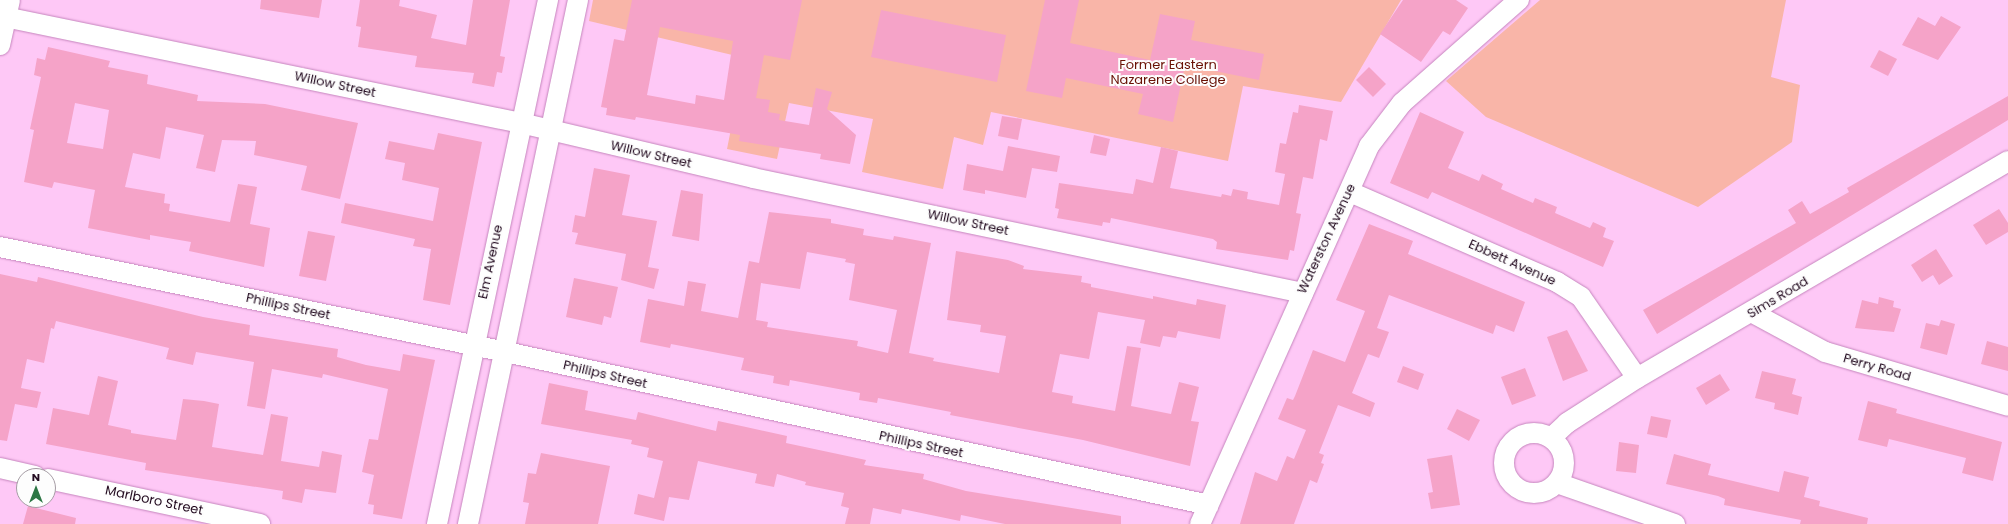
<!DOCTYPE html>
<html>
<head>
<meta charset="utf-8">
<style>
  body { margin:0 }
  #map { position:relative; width:2008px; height:524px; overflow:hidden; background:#fec8f6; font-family:Poppins,sans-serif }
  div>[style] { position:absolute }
  .green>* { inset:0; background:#f9b5a8 }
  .building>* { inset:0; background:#f5a3c8 }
  .roads { filter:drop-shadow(0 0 1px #c585bd) drop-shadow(0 0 1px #c585bd) }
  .minor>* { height:20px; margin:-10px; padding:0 10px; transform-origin:10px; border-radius:10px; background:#fff }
  .minor>.ring { margin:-10px; padding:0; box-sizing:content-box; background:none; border:20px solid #fff; border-radius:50% }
  span { translate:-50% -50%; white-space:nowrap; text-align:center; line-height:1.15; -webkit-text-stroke:4px #fdfdfd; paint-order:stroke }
  .park-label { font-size:13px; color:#691105 }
  .street-label { font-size:13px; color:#220a1f }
  .north { position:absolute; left:16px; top:468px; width:40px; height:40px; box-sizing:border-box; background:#fdfdfd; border:1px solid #a59ca4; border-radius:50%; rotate:0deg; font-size:11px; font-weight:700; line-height:16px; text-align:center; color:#220a1f }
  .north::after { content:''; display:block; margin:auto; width:14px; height:18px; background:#2c7644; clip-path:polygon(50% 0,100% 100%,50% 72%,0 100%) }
</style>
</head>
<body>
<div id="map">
  <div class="green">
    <i style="clip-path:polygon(593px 0,1401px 0,1341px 102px,1243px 86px,1228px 161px,991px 112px,983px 145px,954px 137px,943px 189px,862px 172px,873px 119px,789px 103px,777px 159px,727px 149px,745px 58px,589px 21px)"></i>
    <i style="clip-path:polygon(1540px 0,1786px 0,1771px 77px,1800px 85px,1792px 142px,1698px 207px,1486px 117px,1446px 81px)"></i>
  </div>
  <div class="building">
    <i style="clip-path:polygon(261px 0,322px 0,319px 18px,260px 9px)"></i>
    <i style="clip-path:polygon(360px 0,400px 0,399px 6px,437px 15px,431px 38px,466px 45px,473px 0,510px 0,500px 56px,505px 57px,502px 73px,497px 72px,494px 87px,472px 83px,474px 73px,415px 67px,417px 56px,358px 47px,361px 27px,356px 26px)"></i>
    <i style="clip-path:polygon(evenodd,632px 0,802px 0,790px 60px,764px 55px,756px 98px,770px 100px,768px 112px,780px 114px,779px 120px,809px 125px,816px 88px,832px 92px,827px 109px,856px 135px,850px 164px,820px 159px,821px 154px,739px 141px,740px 135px,636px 117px,635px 120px,606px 115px,607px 108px,601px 107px,614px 39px,624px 41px,632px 0,660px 27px,733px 41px,724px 100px,696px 95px,695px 104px,647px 95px,660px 27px)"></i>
    <i style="clip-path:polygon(1045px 0,1079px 0,1070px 43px,1150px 60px,1160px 14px,1195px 21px,1191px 40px,1264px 54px,1259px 80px,1185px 65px,1173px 122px,1138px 114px,1143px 94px,1066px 78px,1062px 98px,1026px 91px)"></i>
    <i style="clip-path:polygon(1403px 0,1456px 0,1468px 8px,1450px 35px,1443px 31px,1421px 62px,1380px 34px)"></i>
    <i style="clip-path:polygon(881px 10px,1006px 35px,997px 82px,871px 57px)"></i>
    <i style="clip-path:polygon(1941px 16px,1961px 27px,1938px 60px,1902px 45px,1918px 17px,1935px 26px)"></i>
    <i style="clip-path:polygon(evenodd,48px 47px,110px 61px,108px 67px,148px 75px,147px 84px,198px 95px,197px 101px,265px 104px,358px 123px,340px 199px,301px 190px,307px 166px,254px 155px,256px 141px,222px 140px,215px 172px,196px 168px,204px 135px,166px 127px,160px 159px,133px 153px,125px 187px,165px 194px,164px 203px,170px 204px,169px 211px,230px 222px,238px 184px,257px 187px,250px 224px,270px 228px,264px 267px,189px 251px,191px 242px,150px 235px,150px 240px,88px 228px,95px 190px,54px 182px,52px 188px,24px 182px,34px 130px,30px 129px,41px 77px,34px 75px,37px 58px,45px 60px,48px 47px,75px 103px,109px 110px,103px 149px,67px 143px,75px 103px)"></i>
    <i style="clip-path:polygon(1879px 50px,1897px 59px,1888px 76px,1870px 67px)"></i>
    <i style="clip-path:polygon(1369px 67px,1386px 84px,1373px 97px,1356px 80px)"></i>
    <i style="clip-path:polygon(2008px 96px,2008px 120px,1657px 334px,1643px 310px,1796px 223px,1788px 210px,1802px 201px,1810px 214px,1849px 192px,1847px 188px)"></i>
    <i style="clip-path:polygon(1299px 105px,1333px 111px,1327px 141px,1320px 139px,1313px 179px,1303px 177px,1296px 213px,1301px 214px,1294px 251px,1290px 250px,1288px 260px,1216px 249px,1217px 242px,1213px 239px,1111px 218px,1110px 223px,1103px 222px,1102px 226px,1057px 218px,1059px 209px,1055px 208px,1059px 183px,1133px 194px,1136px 179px,1153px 183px,1161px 147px,1178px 151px,1170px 188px,1221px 197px,1222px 194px,1231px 196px,1233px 189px,1248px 192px,1247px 199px,1279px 205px,1285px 174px,1275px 172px,1280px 143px,1286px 144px,1293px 112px,1298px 113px)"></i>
    <i style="clip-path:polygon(1420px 112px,1464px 132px,1448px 168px,1479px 181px,1482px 174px,1503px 184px,1501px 189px,1533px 203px,1535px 198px,1557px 207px,1555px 213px,1590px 228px,1593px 222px,1606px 228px,1603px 237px,1614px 241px,1603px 267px,1432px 192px,1428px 199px,1390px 183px)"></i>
    <i style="clip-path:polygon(1002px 116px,1022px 119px,1018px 140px,998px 136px)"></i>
    <i style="clip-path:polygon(438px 133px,482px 142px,450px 305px,423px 300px,431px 249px,413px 246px,415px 239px,341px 223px,345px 203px,433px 221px,439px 188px,402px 180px,405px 163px,385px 159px,389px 141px,434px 150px)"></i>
    <i style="clip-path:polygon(1094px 135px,1110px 139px,1106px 156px,1090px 153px)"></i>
    <i style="clip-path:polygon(1008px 146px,1060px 156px,1057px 172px,1032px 168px,1026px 198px,985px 190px,985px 194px,963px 190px,967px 164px,1003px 171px)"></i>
    <i style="clip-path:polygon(594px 168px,630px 175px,622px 215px,657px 221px,648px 267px,659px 269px,654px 289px,621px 280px,626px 254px,575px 244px,578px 233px,572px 232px,575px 215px,585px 217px)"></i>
    <i style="clip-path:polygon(681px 190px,703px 194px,699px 241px,672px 236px)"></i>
    <i style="clip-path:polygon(1999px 209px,2008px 223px,2008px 232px,1986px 245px,1973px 225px)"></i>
    <i style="clip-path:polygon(evenodd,769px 212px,831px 219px,831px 223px,864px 229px,863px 235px,893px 240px,894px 236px,931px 243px,909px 353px,934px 358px,933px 361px,999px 373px,1006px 336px,980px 332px,981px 325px,947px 320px,956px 251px,1008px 260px,1024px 266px,1023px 269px,1082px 276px,1081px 282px,1091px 284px,1091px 287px,1153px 299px,1153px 296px,1196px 305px,1197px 299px,1226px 305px,1220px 339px,1178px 331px,1176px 338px,1163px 336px,1160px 347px,1140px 343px,1145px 320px,1098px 312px,1089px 359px,1060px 354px,1052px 392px,1073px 396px,1072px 403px,1115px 411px,1127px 346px,1141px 348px,1131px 406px,1171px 414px,1179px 382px,1199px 387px,1191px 421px,1199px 422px,1190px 466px,1083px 440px,950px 415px,951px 412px,878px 398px,877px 403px,859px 400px,860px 393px,790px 380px,789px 386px,773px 383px,774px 376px,741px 370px,744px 358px,671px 344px,670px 348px,640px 342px,648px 299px,684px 306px,688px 281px,706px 284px,701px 311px,738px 318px,749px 261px,759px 263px,769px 212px,807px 252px,846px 259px,845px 262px,855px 264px,849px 300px,897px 310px,888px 353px,857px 346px,858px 341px,767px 327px,768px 322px,756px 320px,761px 283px,800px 289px,807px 252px)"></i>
    <i style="clip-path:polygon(1369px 224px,1413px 241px,1408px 254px,1525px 302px,1514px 332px,1496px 325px,1493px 334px,1389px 295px,1377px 328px,1389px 332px,1379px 358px,1368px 354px,1352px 393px,1375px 403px,1370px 417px,1338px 405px,1319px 453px,1324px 455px,1321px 463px,1324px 464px,1317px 483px,1310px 480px,1294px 524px,1240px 524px,1255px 472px,1277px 481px,1287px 456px,1294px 459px,1306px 430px,1278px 419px,1287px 398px,1293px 400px,1295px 396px,1313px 350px,1345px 362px,1365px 311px,1336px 300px)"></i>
    <i style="clip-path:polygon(308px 231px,335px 236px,326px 281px,299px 276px)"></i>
    <i style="clip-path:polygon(1936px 249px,1953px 276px,1939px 285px,1933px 275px,1922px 282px,1911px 265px)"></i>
    <i style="clip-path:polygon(0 274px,37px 282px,38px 277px,203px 317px,250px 325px,249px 335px,338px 349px,337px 357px,366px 365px,400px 371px,403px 354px,435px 360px,402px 519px,373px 514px,374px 505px,368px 504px,374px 475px,362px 472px,369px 439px,378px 440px,388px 389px,323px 374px,322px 378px,272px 369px,265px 409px,247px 406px,254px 362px,196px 352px,193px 365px,166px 359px,169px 348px,56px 321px,54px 329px,51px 328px,44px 363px,27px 359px,21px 388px,41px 392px,37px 408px,15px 404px,7px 441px,0 440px)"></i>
    <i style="clip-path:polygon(574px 278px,618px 287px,611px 318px,604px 316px,602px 325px,566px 317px)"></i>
    <i style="clip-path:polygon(1879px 297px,1894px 301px,1893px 307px,1901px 309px,1894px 332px,1855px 328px,1862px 300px,1878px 304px)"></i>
    <i style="clip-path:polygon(1941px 320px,1955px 324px,1947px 355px,1920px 348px,1926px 323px,1939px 326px)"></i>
    <i style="clip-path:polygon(1567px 330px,1588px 371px,1563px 381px,1547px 337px)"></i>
    <i style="clip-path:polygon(1987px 341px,2008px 347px,2008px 371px,1981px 364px)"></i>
    <i style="clip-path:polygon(1403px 366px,1424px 374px,1418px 390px,1397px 382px)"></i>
    <i style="clip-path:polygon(1525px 368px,1536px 396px,1512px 405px,1501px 377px)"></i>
    <i style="clip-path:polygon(1762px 371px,1796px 379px,1792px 394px,1802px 397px,1798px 415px,1774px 409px,1775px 403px,1755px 398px)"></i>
    <i style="clip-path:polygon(1720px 374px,1730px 390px,1706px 405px,1696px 388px)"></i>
    <i style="clip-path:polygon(98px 376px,118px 381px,108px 425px,131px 430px,131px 433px,176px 440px,183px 399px,204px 401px,219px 404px,212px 447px,263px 455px,271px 414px,288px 417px,281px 461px,319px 467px,322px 451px,342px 455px,336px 493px,305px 489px,302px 503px,282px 499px,283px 491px,145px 470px,146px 463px,46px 444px,53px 408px,89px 415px)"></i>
    <i style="clip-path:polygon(549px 383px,588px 391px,585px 410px,636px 420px,638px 412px,716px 431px,718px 421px,746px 427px,787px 436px,786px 443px,866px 460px,864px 465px,924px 474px,923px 479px,966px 491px,1121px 516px,1121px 524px,1005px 524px,961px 515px,960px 521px,902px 509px,901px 514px,873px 508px,870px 524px,845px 524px,849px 508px,841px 506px,844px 493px,805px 485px,806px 482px,777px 474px,774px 487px,755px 483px,757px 474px,698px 461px,689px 500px,669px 497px,664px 521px,634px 514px,638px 494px,654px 498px,663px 461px,647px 457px,649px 448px,631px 444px,632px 440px,541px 424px)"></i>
    <i style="clip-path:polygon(1868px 401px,1897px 409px,1896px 413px,2002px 442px,1993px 481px,1962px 473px,1966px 458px,1889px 439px,1887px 447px,1858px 440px)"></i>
    <i style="clip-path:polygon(1457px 409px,1480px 420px,1469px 441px,1447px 429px)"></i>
    <i style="clip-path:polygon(1651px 416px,1671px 420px,1667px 438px,1647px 434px)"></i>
    <i style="clip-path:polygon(1619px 442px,1639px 445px,1636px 473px,1616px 471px)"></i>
    <i style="clip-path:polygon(541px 453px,610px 466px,598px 524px,525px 524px,529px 503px,523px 502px,528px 473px,536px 474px)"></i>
    <i style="clip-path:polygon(1674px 454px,1711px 464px,1708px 475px,1779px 492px,1784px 471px,1809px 477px,1804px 497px,1820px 501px,1819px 506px,1868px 518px,1867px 524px,1800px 524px,1801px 520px,1724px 505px,1725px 499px,1718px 496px,1666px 484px)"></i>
    <i style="clip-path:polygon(1452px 455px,1460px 505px,1431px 509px,1428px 493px,1433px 492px,1427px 459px)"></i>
    <i style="clip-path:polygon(28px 506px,76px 518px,75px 524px,23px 524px)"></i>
  </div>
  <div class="roads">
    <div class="minor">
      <i style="left:0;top:16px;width:532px;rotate:11.61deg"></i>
      <i style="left:521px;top:123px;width:238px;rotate:13.3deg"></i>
      <i style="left:753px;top:178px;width:562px;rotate:11.81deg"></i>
      <i style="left:0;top:45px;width:46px;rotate:-77.5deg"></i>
      <i style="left:1350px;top:192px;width:226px;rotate:23.5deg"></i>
      <i style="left:1557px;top:282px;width:28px;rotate:32deg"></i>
      <i style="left:1581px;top:297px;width:98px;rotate:55.3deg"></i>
      <i style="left:0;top:247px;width:517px;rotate:11.72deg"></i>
      <i style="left:506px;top:352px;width:719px;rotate:12.28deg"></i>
      <i style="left:1753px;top:313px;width:82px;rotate:28.4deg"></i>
      <i style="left:1825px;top:352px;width:191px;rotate:16.4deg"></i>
      <i class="ring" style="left:1504px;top:433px;width:40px;height:40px"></i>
      <i style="left:1551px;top:438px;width:22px;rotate:-43deg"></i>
      <i style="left:1567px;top:423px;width:83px;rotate:-32.7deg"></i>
      <i style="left:1637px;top:378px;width:430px;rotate:-30.3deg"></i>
      <i style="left:0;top:468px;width:36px;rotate:13deg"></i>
      <i style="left:48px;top:479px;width:217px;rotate:12deg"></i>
      <i style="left:1557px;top:483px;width:125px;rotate:19.2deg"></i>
      <i style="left:437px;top:524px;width:536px;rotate:-78.04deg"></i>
      <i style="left:468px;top:524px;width:535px;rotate:-78.14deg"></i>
      <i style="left:1200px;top:524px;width:414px;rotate:-65.9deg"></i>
      <i style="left:1369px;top:146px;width:54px;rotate:-52.5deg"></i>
      <i style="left:1402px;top:103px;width:156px;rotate:-41.4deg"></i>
    </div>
  </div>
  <div class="park-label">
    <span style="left:1168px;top:73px">Former Eastern<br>Nazarene College</span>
  </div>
  <div class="street-label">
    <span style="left:335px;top:85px;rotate:12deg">Willow Street</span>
    <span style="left:651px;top:155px;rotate:13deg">Willow Street</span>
    <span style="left:968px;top:223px;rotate:12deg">Willow Street</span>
    <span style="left:1327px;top:239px;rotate:-65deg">Waterston Avenue</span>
    <span style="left:491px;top:262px;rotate:-78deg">Elm Avenue</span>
    <span style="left:1512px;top:263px;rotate:24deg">Ebbett Avenue</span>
    <span style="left:1778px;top:298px;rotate:-31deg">Sims Road</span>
    <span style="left:288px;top:307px;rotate:12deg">Phillips Street</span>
    <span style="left:1877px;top:368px;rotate:16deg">Perry Road</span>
    <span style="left:605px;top:375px;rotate:13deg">Phillips Street</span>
    <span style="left:921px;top:445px;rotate:12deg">Phillips Street</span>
    <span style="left:154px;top:501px;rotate:12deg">Marlboro Street</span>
  </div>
  <div class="north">N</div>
</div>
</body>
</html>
